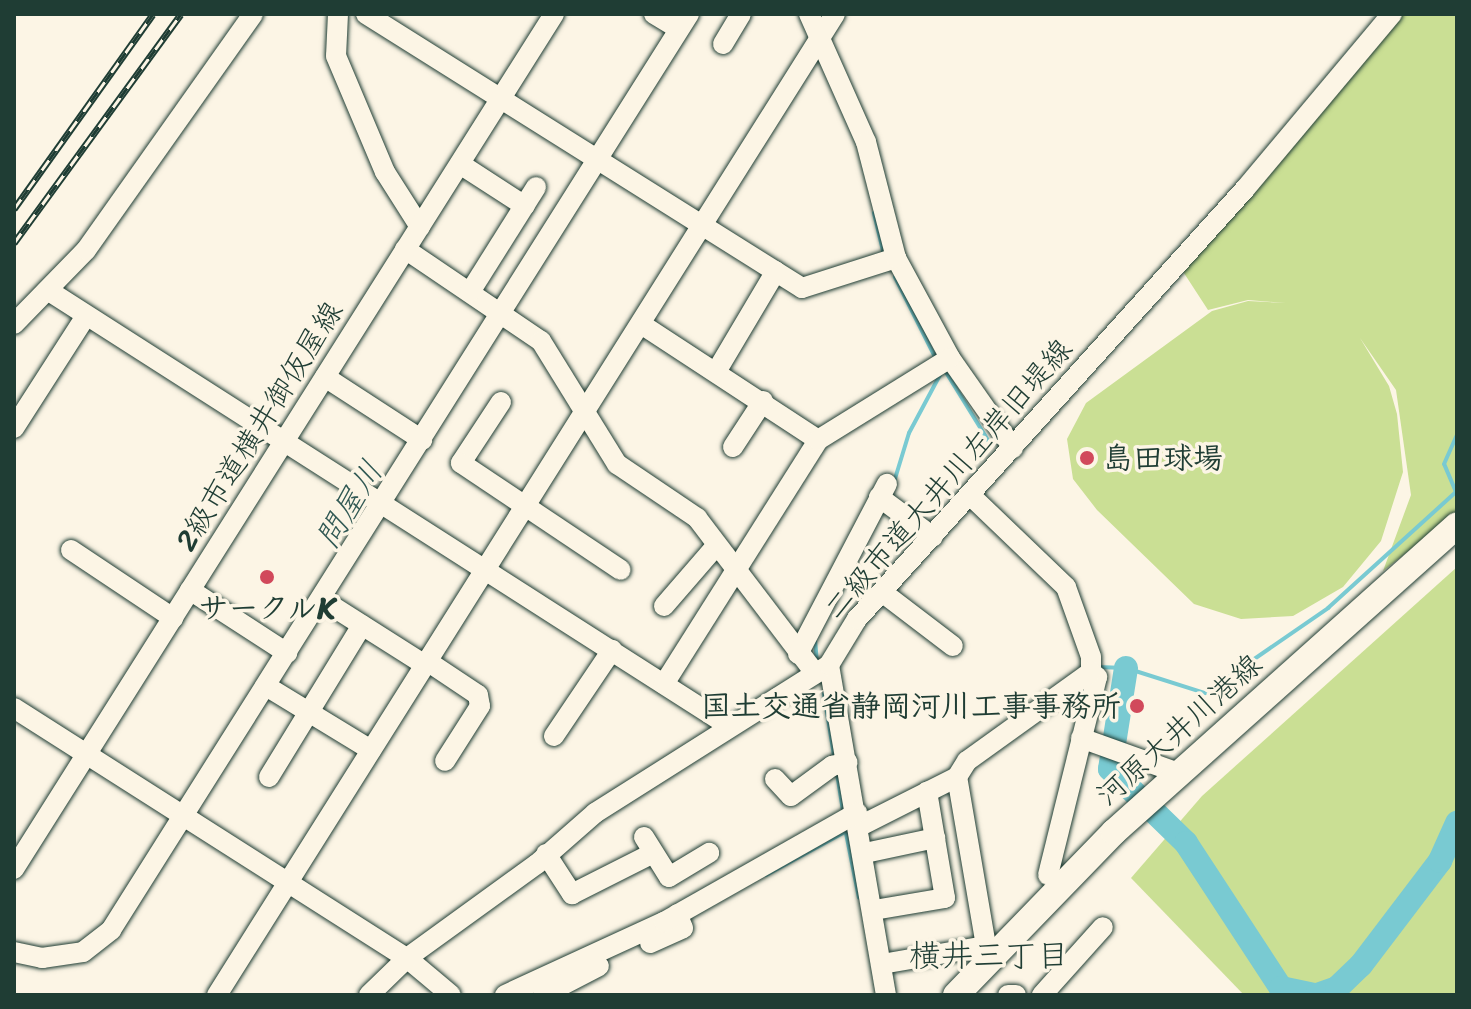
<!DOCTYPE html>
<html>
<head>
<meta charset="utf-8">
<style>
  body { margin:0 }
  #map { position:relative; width:1471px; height:1009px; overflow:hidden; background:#fcf5e5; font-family:Sriracha,"Klee One",sans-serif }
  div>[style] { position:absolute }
  .green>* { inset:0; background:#cadf94 }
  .stream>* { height:4px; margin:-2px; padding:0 2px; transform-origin:2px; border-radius:2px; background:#79cad2 }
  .river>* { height:24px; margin:-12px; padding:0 12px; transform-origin:12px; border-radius:12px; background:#79cad2 }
  .roads { filter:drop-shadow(0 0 2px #1f3d34) drop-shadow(0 0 2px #1f3d34) }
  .minor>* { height:20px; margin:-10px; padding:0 10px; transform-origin:10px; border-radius:10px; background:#fcf5e5 }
  .major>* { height:26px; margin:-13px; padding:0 13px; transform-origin:13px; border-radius:13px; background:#fcf5e5 }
  .rail>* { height:7px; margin-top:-3.5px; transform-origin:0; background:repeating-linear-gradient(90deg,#fcf5e5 0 12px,#1f3d34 0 24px); box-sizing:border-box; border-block:2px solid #1f3d34 }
  .dots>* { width:22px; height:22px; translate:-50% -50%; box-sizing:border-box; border:4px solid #fcf5e5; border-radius:50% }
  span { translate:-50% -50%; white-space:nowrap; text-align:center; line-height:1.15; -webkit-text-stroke:7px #fcf5e5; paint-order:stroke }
  .street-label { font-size:30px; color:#1f3d34 }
  .poi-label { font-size:30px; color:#1f3d34; font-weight:700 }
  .left { translate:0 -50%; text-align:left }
  .right { translate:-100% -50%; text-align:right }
  .water-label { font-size:32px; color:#315954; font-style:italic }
  .neighbourhood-label { font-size:32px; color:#1f3d34 }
  .frame { position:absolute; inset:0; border:16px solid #1f3d34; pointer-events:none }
</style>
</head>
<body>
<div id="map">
  <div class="green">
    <i style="clip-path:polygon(1402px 14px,1457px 14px,1457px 513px,1383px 571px,1411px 495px,1396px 390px,1360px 338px,1389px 386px,1397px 414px,1403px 472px,1381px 541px,1343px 587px,1293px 616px,1241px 619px,1194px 604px,1097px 510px,1073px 479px,1067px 439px,1086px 403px,1212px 311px,1248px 301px,1286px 303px,1248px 300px,1208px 310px,1182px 270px)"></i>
    <i style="clip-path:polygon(1457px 567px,1457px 995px,1244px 995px,1131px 878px,1202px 796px)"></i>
  </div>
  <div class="stream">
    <i style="left:874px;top:213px;width:43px;rotate:76.6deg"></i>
    <i style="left:895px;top:277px;width:92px;rotate:63.4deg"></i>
    <i style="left:944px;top:369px;width:89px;rotate:58.3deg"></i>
    <i style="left:894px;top:482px;width:51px;rotate:-73deg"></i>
    <i style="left:909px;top:433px;width:68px;rotate:-61.9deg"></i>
    <i style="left:815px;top:640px;width:22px;rotate:85deg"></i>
    <i style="left:1097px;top:667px;width:29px;rotate:2deg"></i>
    <i style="left:1126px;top:668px;width:83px;rotate:17.6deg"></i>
    <i style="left:1205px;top:693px;width:150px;rotate:-34.6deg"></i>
    <i style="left:1328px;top:608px;width:173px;rotate:-42.2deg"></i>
    <i style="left:1456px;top:492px;width:30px;rotate:-113deg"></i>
    <i style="left:1444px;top:464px;width:32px;rotate:-66deg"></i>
    <i style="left:824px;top:694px;width:68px;rotate:80.7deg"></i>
    <i style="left:837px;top:773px;width:39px;rotate:81deg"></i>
    <i style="left:846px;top:833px;width:66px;rotate:78.7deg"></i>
    <i style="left:766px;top:875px;width:96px;rotate:-28.7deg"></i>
  </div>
  <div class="river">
    <i style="left:1126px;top:668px;width:102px;rotate:99deg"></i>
    <i style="left:1110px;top:769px;width:106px;rotate:44.2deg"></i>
    <i style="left:1186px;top:843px;width:173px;rotate:56.8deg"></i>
    <i style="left:1281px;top:988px;width:34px;rotate:12deg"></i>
    <i style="left:1317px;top:995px;width:21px;rotate:-19deg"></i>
    <i style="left:1337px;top:988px;width:33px;rotate:-44deg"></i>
    <i style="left:1361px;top:965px;width:131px;rotate:-52.8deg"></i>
    <i style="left:1440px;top:861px;width:42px;rotate:-65.9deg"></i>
  </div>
  <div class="roads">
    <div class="minor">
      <i style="left:338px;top:14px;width:42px;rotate:92.7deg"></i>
      <i style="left:336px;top:56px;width:126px;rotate:67.1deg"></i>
      <i style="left:385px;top:172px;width:65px;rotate:57.5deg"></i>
      <i style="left:366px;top:14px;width:515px;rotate:32.15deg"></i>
      <i style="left:802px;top:288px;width:99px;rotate:-17.7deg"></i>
      <i style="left:896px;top:258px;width:114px;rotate:61.6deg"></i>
      <i style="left:950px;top:358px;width:110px;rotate:55deg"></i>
      <i style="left:654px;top:14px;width:29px;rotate:31deg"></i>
      <i style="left:809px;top:14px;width:140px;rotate:66deg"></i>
      <i style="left:866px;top:142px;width:120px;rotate:75.5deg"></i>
      <i style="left:723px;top:44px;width:35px;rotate:-59deg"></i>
      <i style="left:460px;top:164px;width:77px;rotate:32.9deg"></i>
      <i style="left:405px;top:249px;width:164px;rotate:34.1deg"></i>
      <i style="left:541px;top:341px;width:145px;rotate:58.3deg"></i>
      <i style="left:617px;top:464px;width:97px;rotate:34deg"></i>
      <i style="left:697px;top:518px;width:195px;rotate:52.7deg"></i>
      <i style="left:49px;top:291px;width:807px;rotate:32.61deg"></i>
      <i style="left:470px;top:292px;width:124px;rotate:-57.8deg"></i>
      <i style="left:14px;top:324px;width:103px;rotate:-45.8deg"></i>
      <i style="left:86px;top:250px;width:289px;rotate:-54.7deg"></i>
      <i style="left:641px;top:324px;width:212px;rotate:33.2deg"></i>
      <i style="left:716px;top:372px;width:117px;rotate:-59.3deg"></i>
      <i style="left:325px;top:377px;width:116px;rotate:33deg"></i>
      <i style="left:501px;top:402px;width:73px;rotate:123.3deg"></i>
      <i style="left:461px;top:463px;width:192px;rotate:33.8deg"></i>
      <i style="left:14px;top:428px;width:133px;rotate:-57.3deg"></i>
      <i style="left:733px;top:447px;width:55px;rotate:-56.9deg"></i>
      <i style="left:970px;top:495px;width:133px;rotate:43.8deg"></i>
      <i style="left:1066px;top:587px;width:74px;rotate:70.3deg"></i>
      <i style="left:1091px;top:657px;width:15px;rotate:90deg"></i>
      <i style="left:1091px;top:672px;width:8px;rotate:40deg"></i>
      <i style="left:1097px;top:677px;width:204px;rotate:103.9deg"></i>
      <i style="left:879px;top:497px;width:67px;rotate:36.5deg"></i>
      <i style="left:71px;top:550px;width:123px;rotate:33.7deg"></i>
      <i style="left:190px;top:590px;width:116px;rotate:33deg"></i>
      <i style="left:882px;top:592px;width:89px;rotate:37.3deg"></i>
      <i style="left:321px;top:599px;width:123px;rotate:32.4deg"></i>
      <i style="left:664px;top:606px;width:79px;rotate:-49.1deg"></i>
      <i style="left:798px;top:654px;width:192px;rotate:-62.4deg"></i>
      <i style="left:427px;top:661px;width:61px;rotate:33.7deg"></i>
      <i style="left:478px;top:695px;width:11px;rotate:80deg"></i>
      <i style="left:480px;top:706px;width:65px;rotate:122.5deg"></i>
      <i style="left:829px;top:665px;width:335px;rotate:80.2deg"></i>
      <i style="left:664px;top:684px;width:289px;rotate:-57.7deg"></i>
      <i style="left:818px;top:440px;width:155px;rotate:-31.8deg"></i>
      <i style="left:266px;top:686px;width:123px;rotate:31.4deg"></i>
      <i style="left:14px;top:708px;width:466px;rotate:32.5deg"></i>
      <i style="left:407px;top:958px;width:57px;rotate:40.1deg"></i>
      <i style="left:554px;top:736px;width:104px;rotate:-56deg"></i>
      <i style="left:1081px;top:738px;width:103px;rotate:19.8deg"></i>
      <i style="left:269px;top:777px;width:178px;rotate:-58.5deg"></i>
      <i style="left:775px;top:779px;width:23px;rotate:47deg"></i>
      <i style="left:791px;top:796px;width:51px;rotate:-36.2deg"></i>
      <i style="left:832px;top:766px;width:16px;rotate:-14deg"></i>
      <i style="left:860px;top:826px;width:109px;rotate:-26.8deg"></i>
      <i style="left:957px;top:777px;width:19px;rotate:-58deg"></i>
      <i style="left:967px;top:761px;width:153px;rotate:-35.7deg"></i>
      <i style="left:644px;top:837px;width:47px;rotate:58deg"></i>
      <i style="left:669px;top:877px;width:47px;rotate:-31deg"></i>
      <i style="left:865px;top:853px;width:72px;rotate:-12.1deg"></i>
      <i style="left:546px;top:854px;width:48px;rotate:57deg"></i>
      <i style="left:572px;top:894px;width:91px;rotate:-26.8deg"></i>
      <i style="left:14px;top:869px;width:1011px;rotate:-57.72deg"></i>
      <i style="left:874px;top:910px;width:72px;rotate:-9.6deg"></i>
      <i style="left:945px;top:898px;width:108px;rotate:-99.6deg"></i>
      <i style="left:650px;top:943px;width:36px;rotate:-24deg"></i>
      <i style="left:683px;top:928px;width:15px;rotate:-113deg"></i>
      <i style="left:14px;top:952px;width:29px;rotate:12deg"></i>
      <i style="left:42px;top:958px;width:41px;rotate:-8.3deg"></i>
      <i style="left:83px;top:952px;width:36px;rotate:-38deg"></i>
      <i style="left:111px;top:930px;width:1083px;rotate:-57.75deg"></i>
      <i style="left:882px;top:964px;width:106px;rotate:-9.8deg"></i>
      <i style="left:986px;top:946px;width:171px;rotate:-99.7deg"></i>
      <i style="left:217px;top:995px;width:1159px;rotate:-57.79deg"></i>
      <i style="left:369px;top:995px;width:53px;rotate:-44.2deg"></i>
      <i style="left:407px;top:958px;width:160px;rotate:-35.9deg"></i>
      <i style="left:537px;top:864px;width:77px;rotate:-41.3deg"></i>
      <i style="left:595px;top:813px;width:277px;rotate:-32.3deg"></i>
      <i style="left:829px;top:665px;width:54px;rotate:-58.7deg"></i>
      <i style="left:857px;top:619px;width:579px;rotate:-47.94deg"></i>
      <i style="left:1245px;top:189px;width:229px;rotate:-50deg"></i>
      <i style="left:505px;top:995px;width:175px;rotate:-24.7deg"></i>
      <i style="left:664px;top:922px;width:222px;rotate:-29.5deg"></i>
      <i style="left:543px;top:995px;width:63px;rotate:-27.4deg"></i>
      <i style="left:1008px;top:995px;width:8px"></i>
      <i style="left:1042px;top:995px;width:91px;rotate:-48.1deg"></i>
    </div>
    <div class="major">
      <i style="left:956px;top:995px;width:227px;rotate:-45.9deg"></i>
      <i style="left:1114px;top:832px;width:460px;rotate:-41.8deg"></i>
    </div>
  </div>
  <div class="rail">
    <i style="left:14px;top:209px;width:239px;rotate:-54.5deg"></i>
    <i style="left:14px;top:243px;width:283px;rotate:-53.9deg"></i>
  </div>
  <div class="dots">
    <i style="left:1087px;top:458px;background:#d1495b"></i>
    <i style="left:267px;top:577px;background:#d1495b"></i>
    <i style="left:1137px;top:706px;background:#d1495b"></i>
  </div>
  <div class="street-label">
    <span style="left:259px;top:426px;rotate:-58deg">2級市道横井御仮屋線</span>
    <span style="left:948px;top:479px;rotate:-49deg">二級市道大井川左岸旧堤線</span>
    <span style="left:1179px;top:730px;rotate:-42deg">河原大井川港線</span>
  </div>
  <div class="poi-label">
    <span class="left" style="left:1103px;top:458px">島田球場</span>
    <span style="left:267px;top:608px">サークルK</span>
    <span class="right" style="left:1121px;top:706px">国土交通省静岡河川工事事務所</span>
  </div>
  <div class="water-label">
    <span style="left:350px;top:505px;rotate:-58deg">問屋川</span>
  </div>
  <div class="neighbourhood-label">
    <span style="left:989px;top:956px">横井三丁目</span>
  </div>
  <div class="frame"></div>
</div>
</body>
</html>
